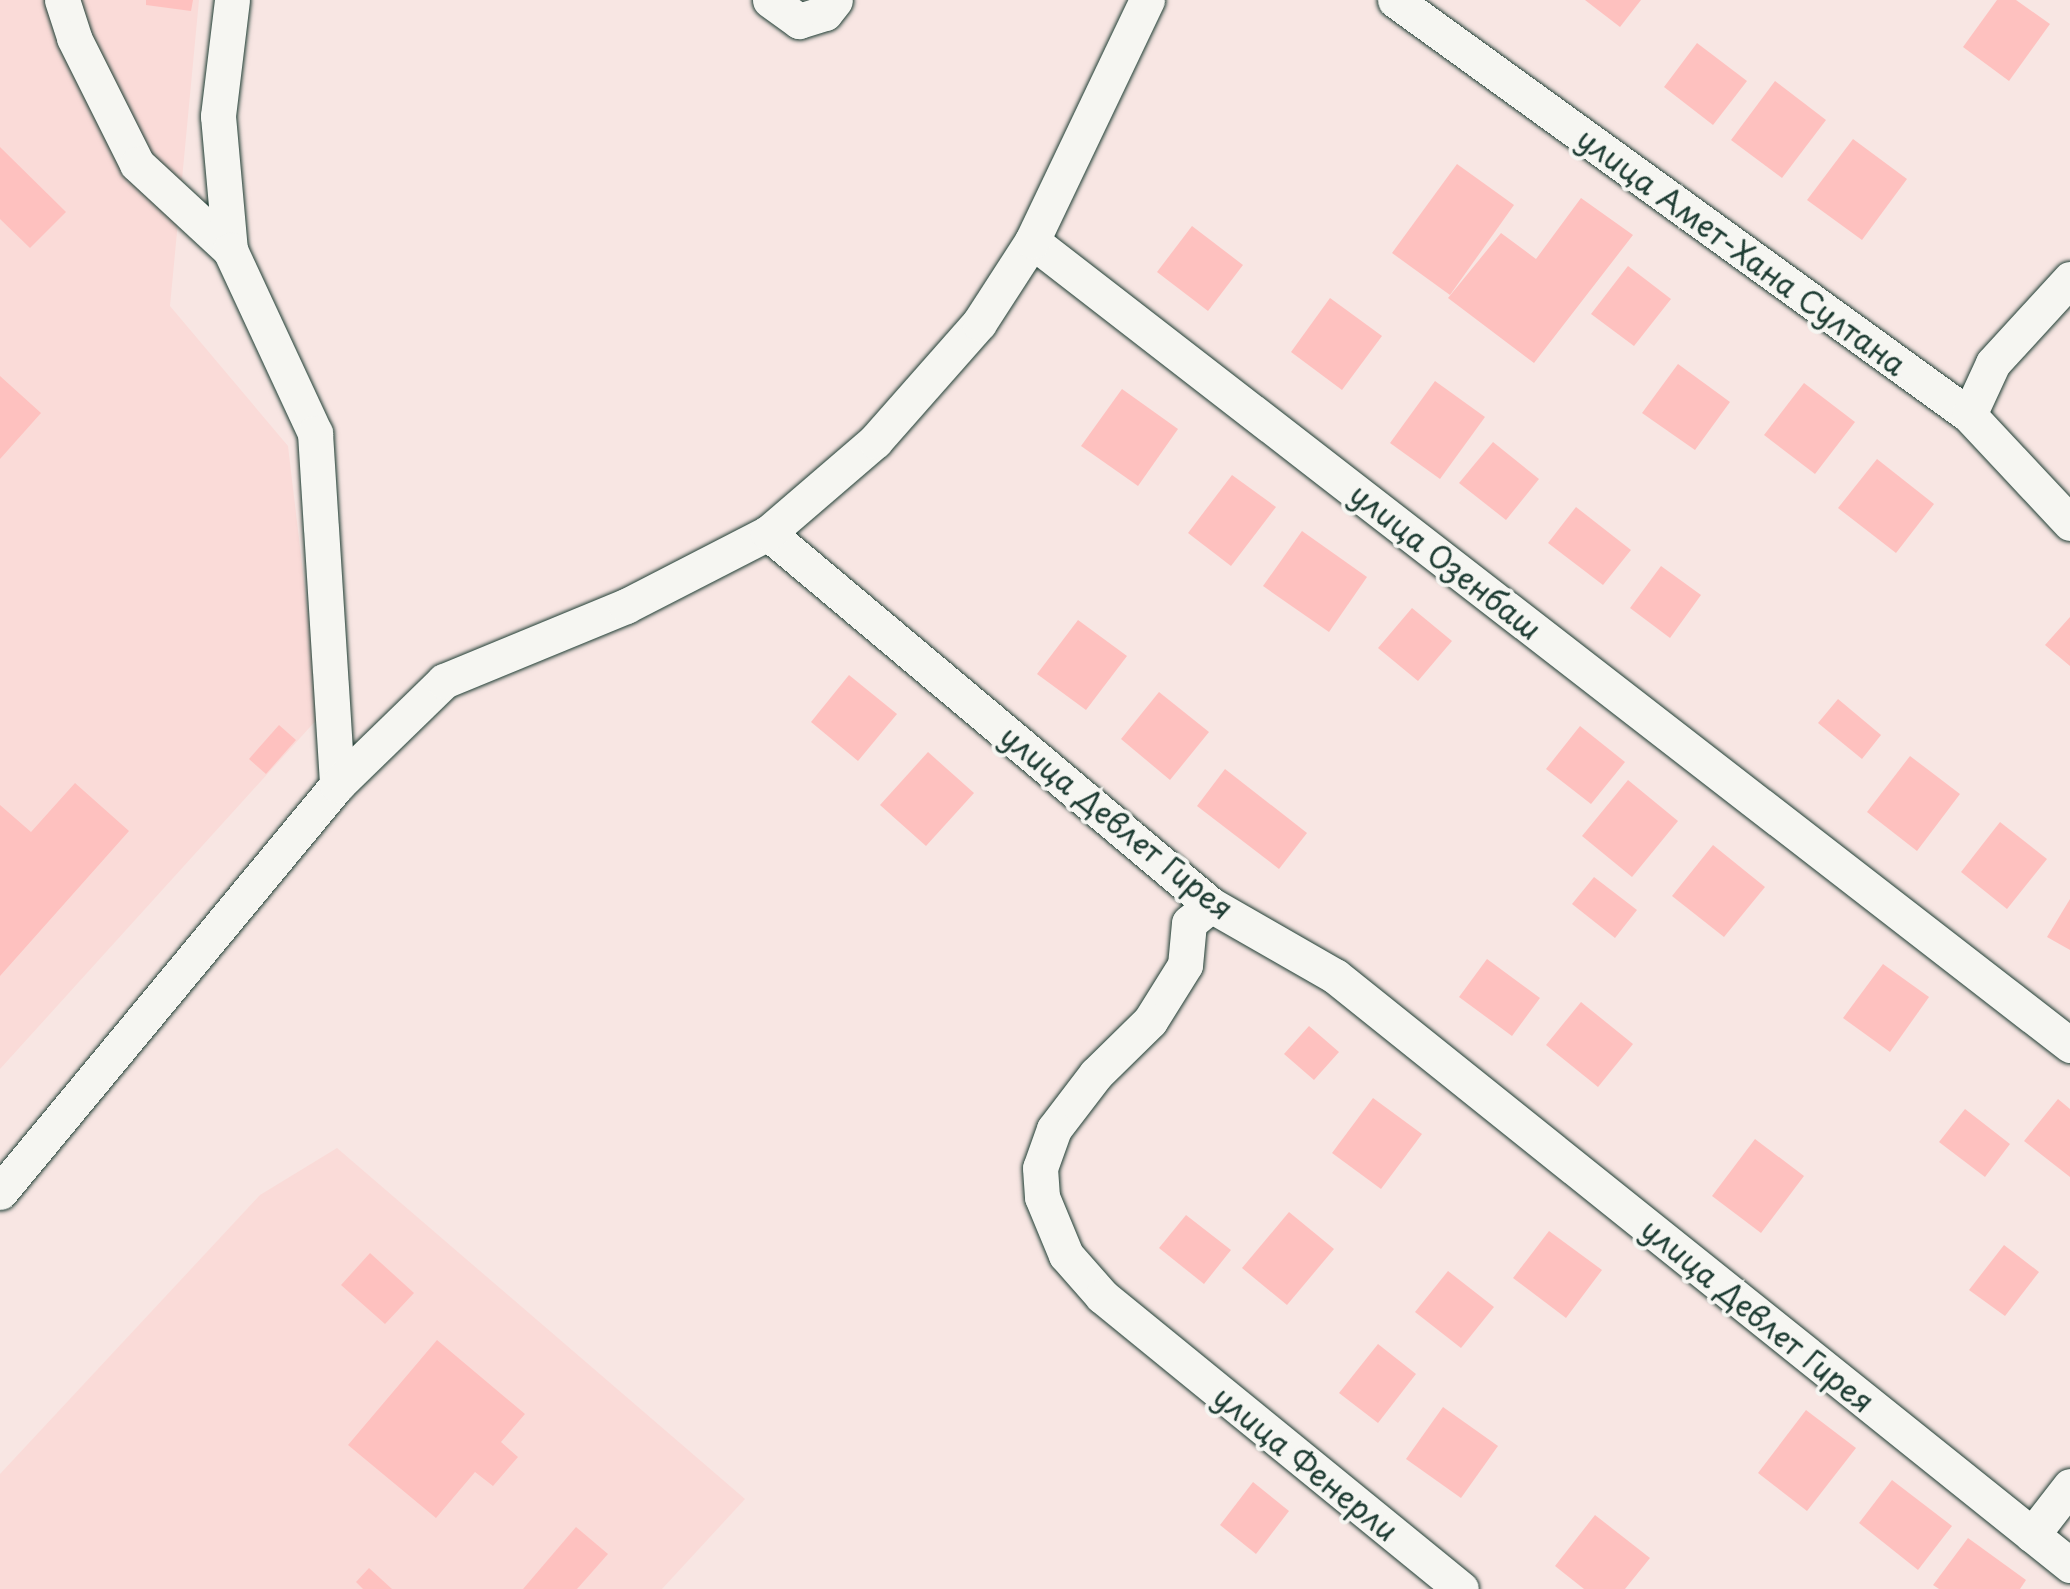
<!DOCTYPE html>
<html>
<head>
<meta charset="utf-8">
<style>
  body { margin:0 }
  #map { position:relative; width:2070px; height:1589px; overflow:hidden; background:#f8e6e3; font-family:"Playpen Sans",sans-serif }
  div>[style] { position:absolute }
  .built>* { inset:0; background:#fadbd8 }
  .building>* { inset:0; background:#fec1bf }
  .roads { filter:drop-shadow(0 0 2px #1f3d34) drop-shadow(0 0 2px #1f3d34) }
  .minor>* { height:35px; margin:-17.5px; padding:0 17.5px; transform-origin:17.5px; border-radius:17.5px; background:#f6f6f2 }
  span { translate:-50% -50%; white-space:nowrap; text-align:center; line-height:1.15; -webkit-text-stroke:8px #f6f6f2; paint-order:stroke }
  .street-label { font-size:30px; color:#1f3d34 }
</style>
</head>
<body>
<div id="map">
  <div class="built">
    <i style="clip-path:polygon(0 0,199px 0,170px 306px,288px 446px,320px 716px,0 1069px)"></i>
    <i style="clip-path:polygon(337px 1148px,745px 1499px,662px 1589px,0 1589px,0 1474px,260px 1195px)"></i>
  </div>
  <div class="building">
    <i style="clip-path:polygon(146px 0,193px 0,191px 11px,146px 5px)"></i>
    <i style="clip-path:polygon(1585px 0,1641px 0,1620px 27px)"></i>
    <i style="clip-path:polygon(1997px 0,2016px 0,2050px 24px,2009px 81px,1963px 47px)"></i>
    <i style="clip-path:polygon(1697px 43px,1747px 81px,1713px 125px,1664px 87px)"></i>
    <i style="clip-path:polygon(1775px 81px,1826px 120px,1782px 178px,1731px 140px)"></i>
    <i style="clip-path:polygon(1853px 139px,1907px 179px,1862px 240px,1807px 200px)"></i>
    <i style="clip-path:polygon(0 147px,66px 212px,30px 248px,0 219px)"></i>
    <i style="clip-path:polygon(1457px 164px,1514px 205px,1450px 295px,1392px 253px)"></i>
    <i style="clip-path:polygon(1581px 198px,1633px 235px,1534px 363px,1448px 298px,1501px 233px,1536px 259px)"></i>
    <i style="clip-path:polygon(1192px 226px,1243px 265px,1208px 311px,1157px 272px)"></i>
    <i style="clip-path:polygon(1628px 266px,1671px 299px,1634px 346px,1591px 314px)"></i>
    <i style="clip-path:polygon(1330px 298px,1382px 336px,1342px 390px,1291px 352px)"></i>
    <i style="clip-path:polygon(1678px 364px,1730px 402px,1695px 450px,1642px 413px)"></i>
    <i style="clip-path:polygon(0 376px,41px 413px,0 459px)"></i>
    <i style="clip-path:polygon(1435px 381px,1485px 417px,1440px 479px,1390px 443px)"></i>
    <i style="clip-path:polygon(1804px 383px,1855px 422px,1815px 474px,1764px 435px)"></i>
    <i style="clip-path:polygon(1122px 389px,1178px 429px,1138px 486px,1081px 446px)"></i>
    <i style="clip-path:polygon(1493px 442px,1539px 479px,1506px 520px,1459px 483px)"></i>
    <i style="clip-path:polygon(1877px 459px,1934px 504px,1896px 553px,1838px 508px)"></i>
    <i style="clip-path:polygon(1232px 475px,1276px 507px,1231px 566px,1188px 533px)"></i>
    <i style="clip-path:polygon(1576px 507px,1631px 550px,1603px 585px,1548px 543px)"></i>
    <i style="clip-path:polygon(1302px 531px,1367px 577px,1329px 632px,1263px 586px)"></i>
    <i style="clip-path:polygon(1661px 566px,1701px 595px,1670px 638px,1630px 608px)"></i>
    <i style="clip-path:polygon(1412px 608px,1452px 641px,1418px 681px,1378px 648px)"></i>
    <i style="clip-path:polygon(2070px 617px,2070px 666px,2045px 645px)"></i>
    <i style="clip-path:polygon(1078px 620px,1127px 656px,1086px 710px,1037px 674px)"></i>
    <i style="clip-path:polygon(849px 675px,897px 714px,858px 761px,811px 722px)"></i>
    <i style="clip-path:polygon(1159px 692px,1209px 732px,1170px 780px,1121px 739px)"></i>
    <i style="clip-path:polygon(1838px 699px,1881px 735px,1862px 759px,1818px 723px)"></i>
    <i style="clip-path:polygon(279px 725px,296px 740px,266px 774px,249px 759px)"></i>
    <i style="clip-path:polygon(1580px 726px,1625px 762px,1591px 804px,1546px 769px)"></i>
    <i style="clip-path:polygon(928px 752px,974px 793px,926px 846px,880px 805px)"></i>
    <i style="clip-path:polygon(1910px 756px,1960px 794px,1917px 851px,1867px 812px)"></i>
    <i style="clip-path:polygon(1225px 769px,1307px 833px,1279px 869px,1197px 806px)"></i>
    <i style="clip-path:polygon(1628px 780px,1678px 821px,1632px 877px,1582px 836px)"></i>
    <i style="clip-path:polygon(75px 783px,129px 831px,0 976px,0 805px,31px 832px)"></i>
    <i style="clip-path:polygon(2000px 822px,2047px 859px,2007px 909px,1961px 872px)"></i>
    <i style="clip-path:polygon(1713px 845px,1765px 887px,1724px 937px,1672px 896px)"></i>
    <i style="clip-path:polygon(1594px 877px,1637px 910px,1615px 938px,1572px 904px)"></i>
    <i style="clip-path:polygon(2070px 899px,2070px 950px,2047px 937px)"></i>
    <i style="clip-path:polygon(1487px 959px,1540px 998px,1512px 1036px,1459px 997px)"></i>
    <i style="clip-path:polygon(1883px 964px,1929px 997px,1890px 1052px,1843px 1018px)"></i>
    <i style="clip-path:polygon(1581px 1002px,1633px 1044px,1598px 1087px,1546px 1045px)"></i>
    <i style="clip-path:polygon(1309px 1026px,1339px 1052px,1314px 1080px,1284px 1054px)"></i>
    <i style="clip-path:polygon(1373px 1098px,1422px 1134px,1381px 1189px,1332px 1153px)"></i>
    <i style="clip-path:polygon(2058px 1099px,2070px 1109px,2070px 1177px,2024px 1141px)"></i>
    <i style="clip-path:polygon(1965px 1109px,2010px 1144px,1985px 1177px,1939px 1142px)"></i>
    <i style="clip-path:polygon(1755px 1139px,1804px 1176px,1761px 1233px,1712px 1196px)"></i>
    <i style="clip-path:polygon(1289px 1212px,1334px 1249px,1287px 1305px,1242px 1268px)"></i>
    <i style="clip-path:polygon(1186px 1215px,1231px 1250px,1204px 1284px,1159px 1248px)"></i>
    <i style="clip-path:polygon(1549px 1231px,1602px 1270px,1566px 1318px,1513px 1278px)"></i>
    <i style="clip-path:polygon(2004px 1245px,2039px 1272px,2005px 1316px,1969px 1290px)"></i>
    <i style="clip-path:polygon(370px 1253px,414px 1293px,385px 1324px,341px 1285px)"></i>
    <i style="clip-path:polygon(1448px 1271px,1494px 1307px,1461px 1348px,1415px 1312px)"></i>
    <i style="clip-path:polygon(437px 1340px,525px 1414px,501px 1442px,518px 1457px,493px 1486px,475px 1472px,436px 1518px,348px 1445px)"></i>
    <i style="clip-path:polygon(1378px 1344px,1416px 1374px,1378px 1423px,1339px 1393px)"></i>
    <i style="clip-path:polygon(1443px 1407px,1498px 1446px,1461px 1498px,1406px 1459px)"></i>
    <i style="clip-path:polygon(1806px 1410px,1856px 1448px,1807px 1511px,1758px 1473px)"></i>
    <i style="clip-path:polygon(1892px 1480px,1952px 1526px,1918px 1570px,1859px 1523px)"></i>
    <i style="clip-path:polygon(1253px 1482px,1289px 1511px,1256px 1554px,1220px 1525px)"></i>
    <i style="clip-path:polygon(1595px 1515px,1650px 1558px,1625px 1589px,1584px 1589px,1555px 1566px)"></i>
    <i style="clip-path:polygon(576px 1527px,608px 1554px,577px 1589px,523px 1589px)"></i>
    <i style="clip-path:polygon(1968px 1538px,2026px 1580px,2020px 1589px,1939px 1589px,1933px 1585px)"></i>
    <i style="clip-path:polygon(369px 1568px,392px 1589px,363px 1589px,356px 1582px)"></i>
  </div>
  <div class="roads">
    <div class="minor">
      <i style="left:62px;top:0;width:40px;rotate:72deg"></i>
      <i style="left:74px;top:38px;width:141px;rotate:63.4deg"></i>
      <i style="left:137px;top:164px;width:127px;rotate:42.8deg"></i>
      <i style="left:232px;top:0;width:117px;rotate:96.9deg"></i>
      <i style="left:218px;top:116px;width:135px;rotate:84.9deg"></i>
      <i style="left:230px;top:250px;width:202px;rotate:65.1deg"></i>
      <i style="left:315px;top:433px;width:353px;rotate:86.4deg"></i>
      <i style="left:770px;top:0;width:36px;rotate:36deg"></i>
      <i style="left:799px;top:21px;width:27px;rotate:-17deg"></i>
      <i style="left:825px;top:13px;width:16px;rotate:-52deg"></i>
      <i style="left:1395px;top:0;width:708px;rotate:35.87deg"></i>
      <i style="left:1969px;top:415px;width:148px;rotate:46.9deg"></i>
      <i style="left:1032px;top:241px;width:1313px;rotate:37.76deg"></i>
      <i style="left:1969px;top:415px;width:57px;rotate:-65.2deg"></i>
      <i style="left:1993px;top:363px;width:114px;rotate:-47.5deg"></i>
      <i style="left:768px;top:533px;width:578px;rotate:40.02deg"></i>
      <i style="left:1211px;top:905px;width:143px;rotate:29.8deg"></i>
      <i style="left:1335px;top:976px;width:942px;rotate:38.71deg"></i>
      <i style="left:1211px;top:905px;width:28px;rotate:141deg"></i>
      <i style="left:1189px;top:923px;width:42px;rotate:95.4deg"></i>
      <i style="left:1185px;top:965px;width:66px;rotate:122deg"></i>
      <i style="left:1150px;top:1021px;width:76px;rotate:135.5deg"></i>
      <i style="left:1096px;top:1074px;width:69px;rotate:127.4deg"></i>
      <i style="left:1054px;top:1129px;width:41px;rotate:109.7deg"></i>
      <i style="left:1040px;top:1168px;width:29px;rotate:86deg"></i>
      <i style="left:1042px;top:1197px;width:63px;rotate:67.5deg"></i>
      <i style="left:1066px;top:1255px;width:55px;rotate:48.7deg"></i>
      <i style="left:1102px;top:1296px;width:463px;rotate:39.2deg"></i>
      <i style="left:0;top:1192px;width:528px;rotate:-50.37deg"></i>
      <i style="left:337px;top:785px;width:149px;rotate:-44.2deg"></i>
      <i style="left:444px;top:681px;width:197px;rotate:-22.4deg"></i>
      <i style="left:626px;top:606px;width:160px;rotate:-27.2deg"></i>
      <i style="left:768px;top:533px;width:141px;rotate:-40.7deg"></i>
      <i style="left:875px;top:441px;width:157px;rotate:-48.6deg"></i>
      <i style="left:979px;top:323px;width:98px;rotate:-57.1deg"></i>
      <i style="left:1032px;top:241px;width:267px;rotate:-64.5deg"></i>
      <i style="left:2032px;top:1535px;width:62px;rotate:-52.2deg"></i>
    </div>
  </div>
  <div class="street-label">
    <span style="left:1742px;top:251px;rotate:36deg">улица Амет-Хана Султана</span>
    <span style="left:1446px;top:561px;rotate:38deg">улица Озенбаш</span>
    <span style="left:1117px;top:822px;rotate:39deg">улица Девлет Гирея</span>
    <span style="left:1758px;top:1315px;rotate:39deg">улица Девлет Гирея</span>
    <span style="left:1306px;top:1463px;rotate:39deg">улица Фенерли</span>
  </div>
</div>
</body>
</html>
